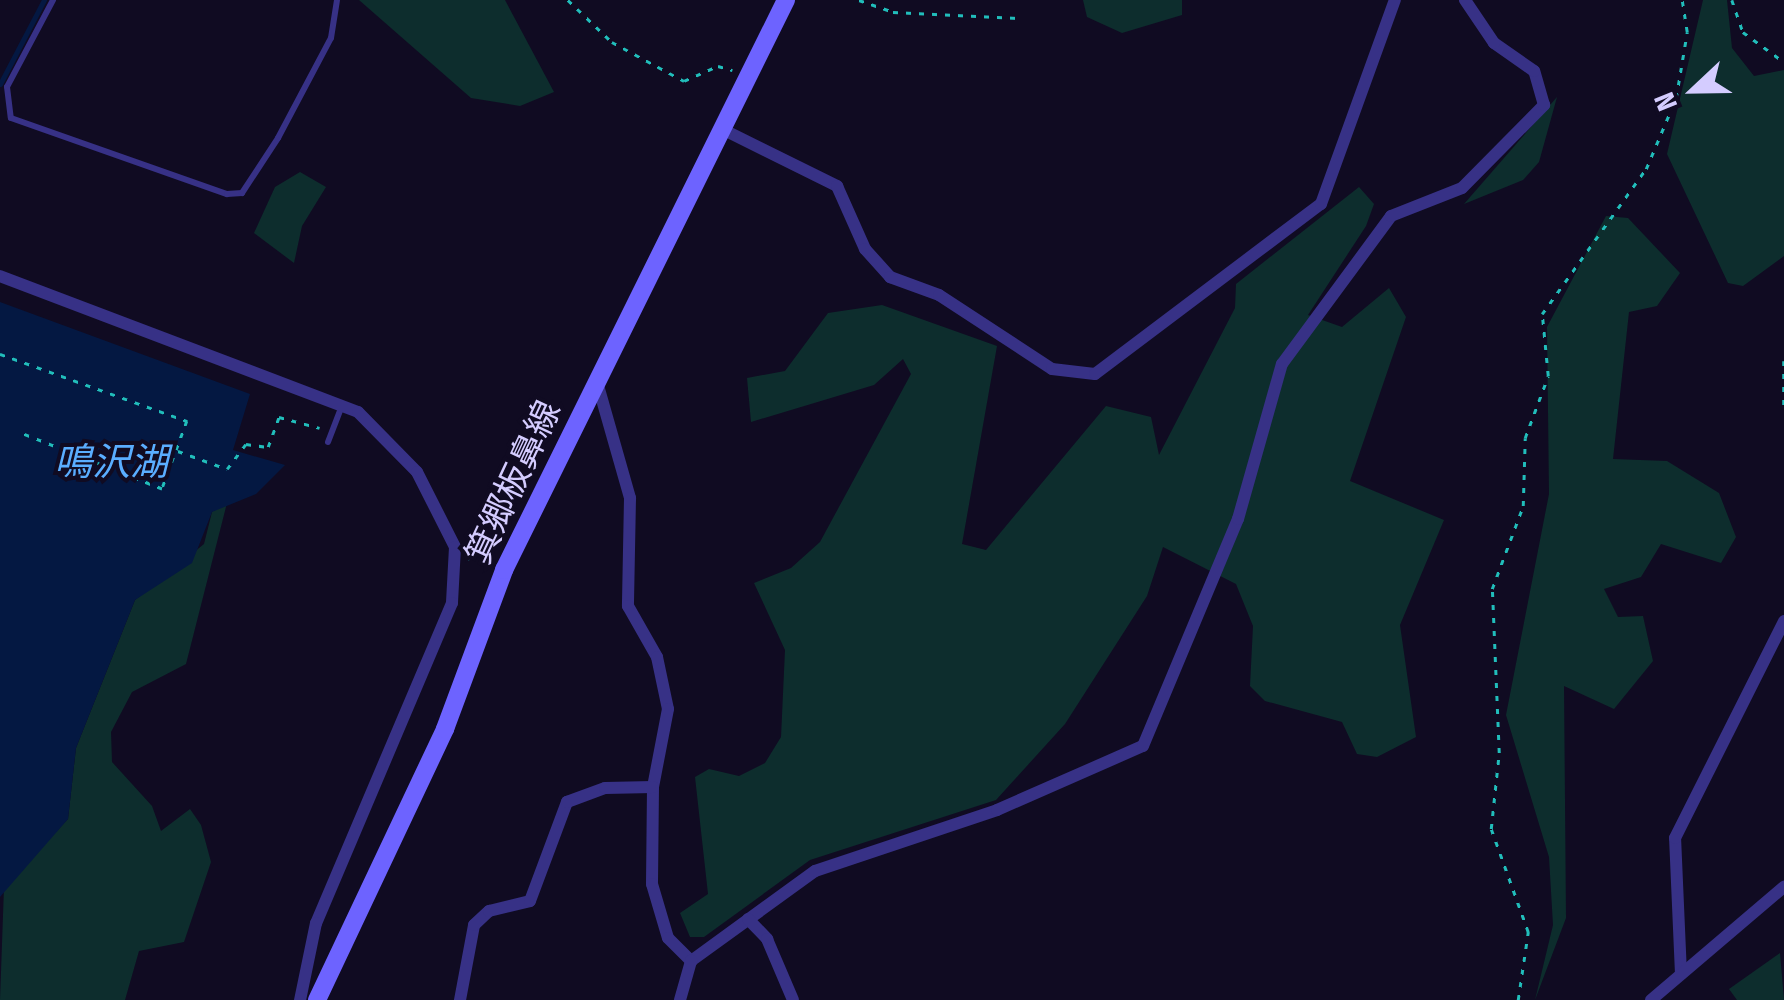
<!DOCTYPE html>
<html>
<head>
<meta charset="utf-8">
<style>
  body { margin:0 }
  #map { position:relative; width:1784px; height:1000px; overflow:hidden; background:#100b22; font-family:"Fira Sans Condensed","Noto Sans JP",sans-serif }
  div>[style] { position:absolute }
  .green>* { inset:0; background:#0d2d2d }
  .water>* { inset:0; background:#041842 }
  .stream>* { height:5px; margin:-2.5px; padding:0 2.5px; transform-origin:2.5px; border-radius:2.5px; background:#041842 }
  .path>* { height:2.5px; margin-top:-1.25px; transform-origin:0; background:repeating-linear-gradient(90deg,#21bebb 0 5px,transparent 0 13px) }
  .lane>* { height:6px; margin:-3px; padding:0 3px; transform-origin:3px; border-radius:3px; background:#373186 }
  .street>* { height:12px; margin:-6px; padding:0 6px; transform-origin:6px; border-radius:6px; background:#373186 }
  .secondary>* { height:18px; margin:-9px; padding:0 9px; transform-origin:9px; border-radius:9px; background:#6d63ff }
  span { translate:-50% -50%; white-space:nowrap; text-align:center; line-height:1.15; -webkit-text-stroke:8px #100b22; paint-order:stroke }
  .street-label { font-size:35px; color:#d4ccff }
  .water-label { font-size:38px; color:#5aadff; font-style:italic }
  .north { position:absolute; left:1644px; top:40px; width:100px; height:100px; -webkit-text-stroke:8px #100b22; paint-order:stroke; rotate:248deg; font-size:28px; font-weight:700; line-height:40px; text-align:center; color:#d4ccff }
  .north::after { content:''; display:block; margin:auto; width:35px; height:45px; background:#d4ccff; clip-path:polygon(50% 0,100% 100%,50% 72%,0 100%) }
</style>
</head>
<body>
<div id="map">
  <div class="green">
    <i style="clip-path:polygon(359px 0,505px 0,554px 92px,520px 106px,471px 98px)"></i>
    <i style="clip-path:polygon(1083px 0,1182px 0,1182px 15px,1122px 33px,1087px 17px)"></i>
    <i style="clip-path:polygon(1703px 0,1727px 0,1732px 48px,1754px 76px,1784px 70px,1784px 256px,1743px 286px,1728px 283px,1667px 154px)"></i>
    <i style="clip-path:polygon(1557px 97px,1539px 162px,1523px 180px,1464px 204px)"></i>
    <i style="clip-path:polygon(300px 172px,326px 187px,302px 226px,294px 263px,254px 233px,275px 187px)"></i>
    <i style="clip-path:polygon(1359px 187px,1374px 204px,1366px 226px,1308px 315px,1342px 327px,1389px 288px,1406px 317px,1350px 481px,1444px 520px,1400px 625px,1416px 737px,1377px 757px,1357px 754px,1342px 722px,1265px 701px,1250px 686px,1253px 626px,1236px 584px,1163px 547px,1147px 596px,1065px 724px,996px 800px,810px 860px,704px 937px,690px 937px,680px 913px,708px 894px,695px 777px,709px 769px,739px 776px,765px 763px,781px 737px,785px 650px,754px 583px,791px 568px,820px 542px,911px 374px,903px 359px,874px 385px,751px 422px,747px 378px,785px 371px,828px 313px,882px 305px,997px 346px,962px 544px,986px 550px,1106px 406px,1151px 417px,1159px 455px,1235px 308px,1236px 284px)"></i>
    <i style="clip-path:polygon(1606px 216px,1628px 218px,1680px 273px,1657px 306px,1629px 312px,1613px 459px,1667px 461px,1719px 493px,1736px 537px,1721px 563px,1661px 544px,1641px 577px,1604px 589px,1618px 617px,1643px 616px,1653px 661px,1614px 709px,1564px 686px,1566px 918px,1535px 1000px,1553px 925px,1549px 857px,1506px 715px,1549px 494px,1547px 327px)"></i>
    <i style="clip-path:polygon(228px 499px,186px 664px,132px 692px,111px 732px,112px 762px,152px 806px,161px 831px,190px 809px,201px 825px,211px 862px,184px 942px,139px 951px,125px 1000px,0 1000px,4px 887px,68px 819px,76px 748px,135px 600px,204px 544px,212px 512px)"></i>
    <i style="clip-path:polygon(1780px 953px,1784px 1000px,1737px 1000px,1729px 989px)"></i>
  </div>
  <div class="water">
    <i style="clip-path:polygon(0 302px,250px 394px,233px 450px,285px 465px,256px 494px,212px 512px,192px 563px,135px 600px,76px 748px,68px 819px,0 897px)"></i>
  </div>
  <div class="stream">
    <i style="left:0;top:84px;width:95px;rotate:-62.4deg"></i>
  </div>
  <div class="path">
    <i style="left:568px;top:0;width:61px;rotate:43.7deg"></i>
    <i style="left:612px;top:42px;width:82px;rotate:28.4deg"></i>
    <i style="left:684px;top:81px;width:37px;rotate:-24deg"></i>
    <i style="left:718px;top:66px;width:15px;rotate:16deg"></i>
    <i style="left:859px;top:0;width:36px;rotate:19deg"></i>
    <i style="left:893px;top:12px;width:129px;rotate:2.7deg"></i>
    <i style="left:1732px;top:0;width:34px;rotate:71deg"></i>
    <i style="left:1743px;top:32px;width:51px;rotate:36.2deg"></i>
    <i style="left:0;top:354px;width:199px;rotate:19.7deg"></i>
    <i style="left:187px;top:421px;width:72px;rotate:110.2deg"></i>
    <i style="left:162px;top:489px;width:149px;rotate:-158.4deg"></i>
    <i style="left:1784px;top:361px;width:48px;rotate:90deg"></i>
    <i style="left:178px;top:451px;width:52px;rotate:20.2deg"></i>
    <i style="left:227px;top:469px;width:31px;rotate:-53deg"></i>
    <i style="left:246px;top:444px;width:22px;rotate:8deg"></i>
    <i style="left:268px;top:447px;width:32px;rotate:-70deg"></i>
    <i style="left:279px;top:417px;width:42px;rotate:15deg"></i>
    <i style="left:467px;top:560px;width:112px;rotate:-53.3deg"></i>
    <i style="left:1518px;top:1000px;width:69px;rotate:-81.6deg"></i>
    <i style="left:1528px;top:932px;width:109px;rotate:-109.8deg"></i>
    <i style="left:1491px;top:829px;width:76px;rotate:-84deg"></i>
    <i style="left:1499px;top:753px;width:164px;rotate:-92.4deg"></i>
    <i style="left:1492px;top:589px;width:89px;rotate:-69.5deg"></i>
    <i style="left:1523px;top:506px;width:68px;rotate:-88.3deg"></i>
    <i style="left:1525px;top:438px;width:66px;rotate:-69.6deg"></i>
    <i style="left:1548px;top:376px;width:62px;rotate:-95.5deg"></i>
    <i style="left:1542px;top:314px;width:178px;rotate:-54.4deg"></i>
    <i style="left:1646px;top:169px;width:77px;rotate:-67.1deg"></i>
    <i style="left:1676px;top:98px;width:67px;rotate:-80.5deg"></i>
    <i style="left:1687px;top:32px;width:32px;rotate:-99deg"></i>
  </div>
  <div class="lane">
    <i style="left:53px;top:0;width:98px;rotate:117.9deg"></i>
    <i style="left:7px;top:87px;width:31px;rotate:83deg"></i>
    <i style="left:11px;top:118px;width:229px;rotate:19.4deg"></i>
    <i style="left:227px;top:194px;width:15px;rotate:-4deg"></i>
    <i style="left:242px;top:193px;width:66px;rotate:-56.8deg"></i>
    <i style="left:278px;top:138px;width:113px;rotate:-62.1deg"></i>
    <i style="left:331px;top:38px;width:38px;rotate:-81deg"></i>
    <i style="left:328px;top:442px;width:39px;rotate:-69deg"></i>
  </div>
  <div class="street">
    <i style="left:720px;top:128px;width:131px;rotate:26.4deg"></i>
    <i style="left:837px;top:186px;width:69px;rotate:66deg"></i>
    <i style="left:865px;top:249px;width:38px;rotate:48deg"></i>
    <i style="left:890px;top:277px;width:52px;rotate:20.2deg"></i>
    <i style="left:939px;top:295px;width:135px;rotate:33.2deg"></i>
    <i style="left:1052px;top:369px;width:43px;rotate:6.6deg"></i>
    <i style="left:1095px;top:374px;width:283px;rotate:-37deg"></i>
    <i style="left:1321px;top:204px;width:217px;rotate:-70.1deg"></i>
    <i style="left:0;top:276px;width:383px;rotate:20.8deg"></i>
    <i style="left:358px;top:412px;width:84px;rotate:45.5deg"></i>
    <i style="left:417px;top:472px;width:84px;rotate:63.1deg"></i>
    <i style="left:455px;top:547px;width:56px;rotate:93.1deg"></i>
    <i style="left:452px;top:603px;width:348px;rotate:113deg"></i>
    <i style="left:316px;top:923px;width:79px;rotate:101.7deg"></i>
    <i style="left:597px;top:382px;width:121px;rotate:74.1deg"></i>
    <i style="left:630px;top:498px;width:108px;rotate:91.1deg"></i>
    <i style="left:628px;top:606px;width:59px;rotate:60.4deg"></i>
    <i style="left:657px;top:657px;width:53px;rotate:78.1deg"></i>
    <i style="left:668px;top:709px;width:79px;rotate:100.9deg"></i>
    <i style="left:653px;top:787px;width:97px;rotate:90.6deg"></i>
    <i style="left:652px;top:884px;width:56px;rotate:73.5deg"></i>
    <i style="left:668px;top:938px;width:33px;rotate:45deg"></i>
    <i style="left:691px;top:961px;width:153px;rotate:-36deg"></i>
    <i style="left:815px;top:871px;width:192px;rotate:-18.5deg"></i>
    <i style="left:997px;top:810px;width:159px;rotate:-23.7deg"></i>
    <i style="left:1143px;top:746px;width:246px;rotate:-67.3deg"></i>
    <i style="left:1238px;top:519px;width:161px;rotate:-74.2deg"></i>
    <i style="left:1282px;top:364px;width:184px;rotate:-53.6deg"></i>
    <i style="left:1391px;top:216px;width:76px;rotate:-21.5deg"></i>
    <i style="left:1462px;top:188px;width:117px;rotate:-45.3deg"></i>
    <i style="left:1544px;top:105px;width:35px;rotate:-106deg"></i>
    <i style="left:1534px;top:71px;width:49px;rotate:-145deg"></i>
    <i style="left:1494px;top:43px;width:52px;rotate:-124deg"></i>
    <i style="left:748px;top:919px;width:28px;rotate:46deg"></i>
    <i style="left:767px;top:939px;width:66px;rotate:66.9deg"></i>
    <i style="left:1681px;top:974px;width:136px;rotate:-92.5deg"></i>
    <i style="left:1675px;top:838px;width:243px;rotate:-63.3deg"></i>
    <i style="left:460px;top:1000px;width:76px;rotate:-79.4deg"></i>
    <i style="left:474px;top:925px;width:21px;rotate:-43deg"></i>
    <i style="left:489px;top:911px;width:42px;rotate:-13.7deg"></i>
    <i style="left:530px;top:901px;width:106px;rotate:-69.5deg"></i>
    <i style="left:567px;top:802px;width:40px;rotate:-20.2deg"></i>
    <i style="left:605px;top:788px;width:48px;rotate:-1.2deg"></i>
    <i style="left:680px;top:1000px;width:41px;rotate:-74.2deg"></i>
    <i style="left:1651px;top:1000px;width:175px;rotate:-40.4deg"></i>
  </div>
  <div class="secondary">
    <i style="left:317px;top:1000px;width:300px;rotate:-64.7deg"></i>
    <i style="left:445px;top:729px;width:170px;rotate:-69.6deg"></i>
    <i style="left:504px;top:570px;width:636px;rotate:-63.68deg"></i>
  </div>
  <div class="street-label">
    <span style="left:513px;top:482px;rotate:-65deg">箕郷板鼻線</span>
  </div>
  <div class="water-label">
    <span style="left:111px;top:463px">鳴沢湖</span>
  </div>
  <div class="north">N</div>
</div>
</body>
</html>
